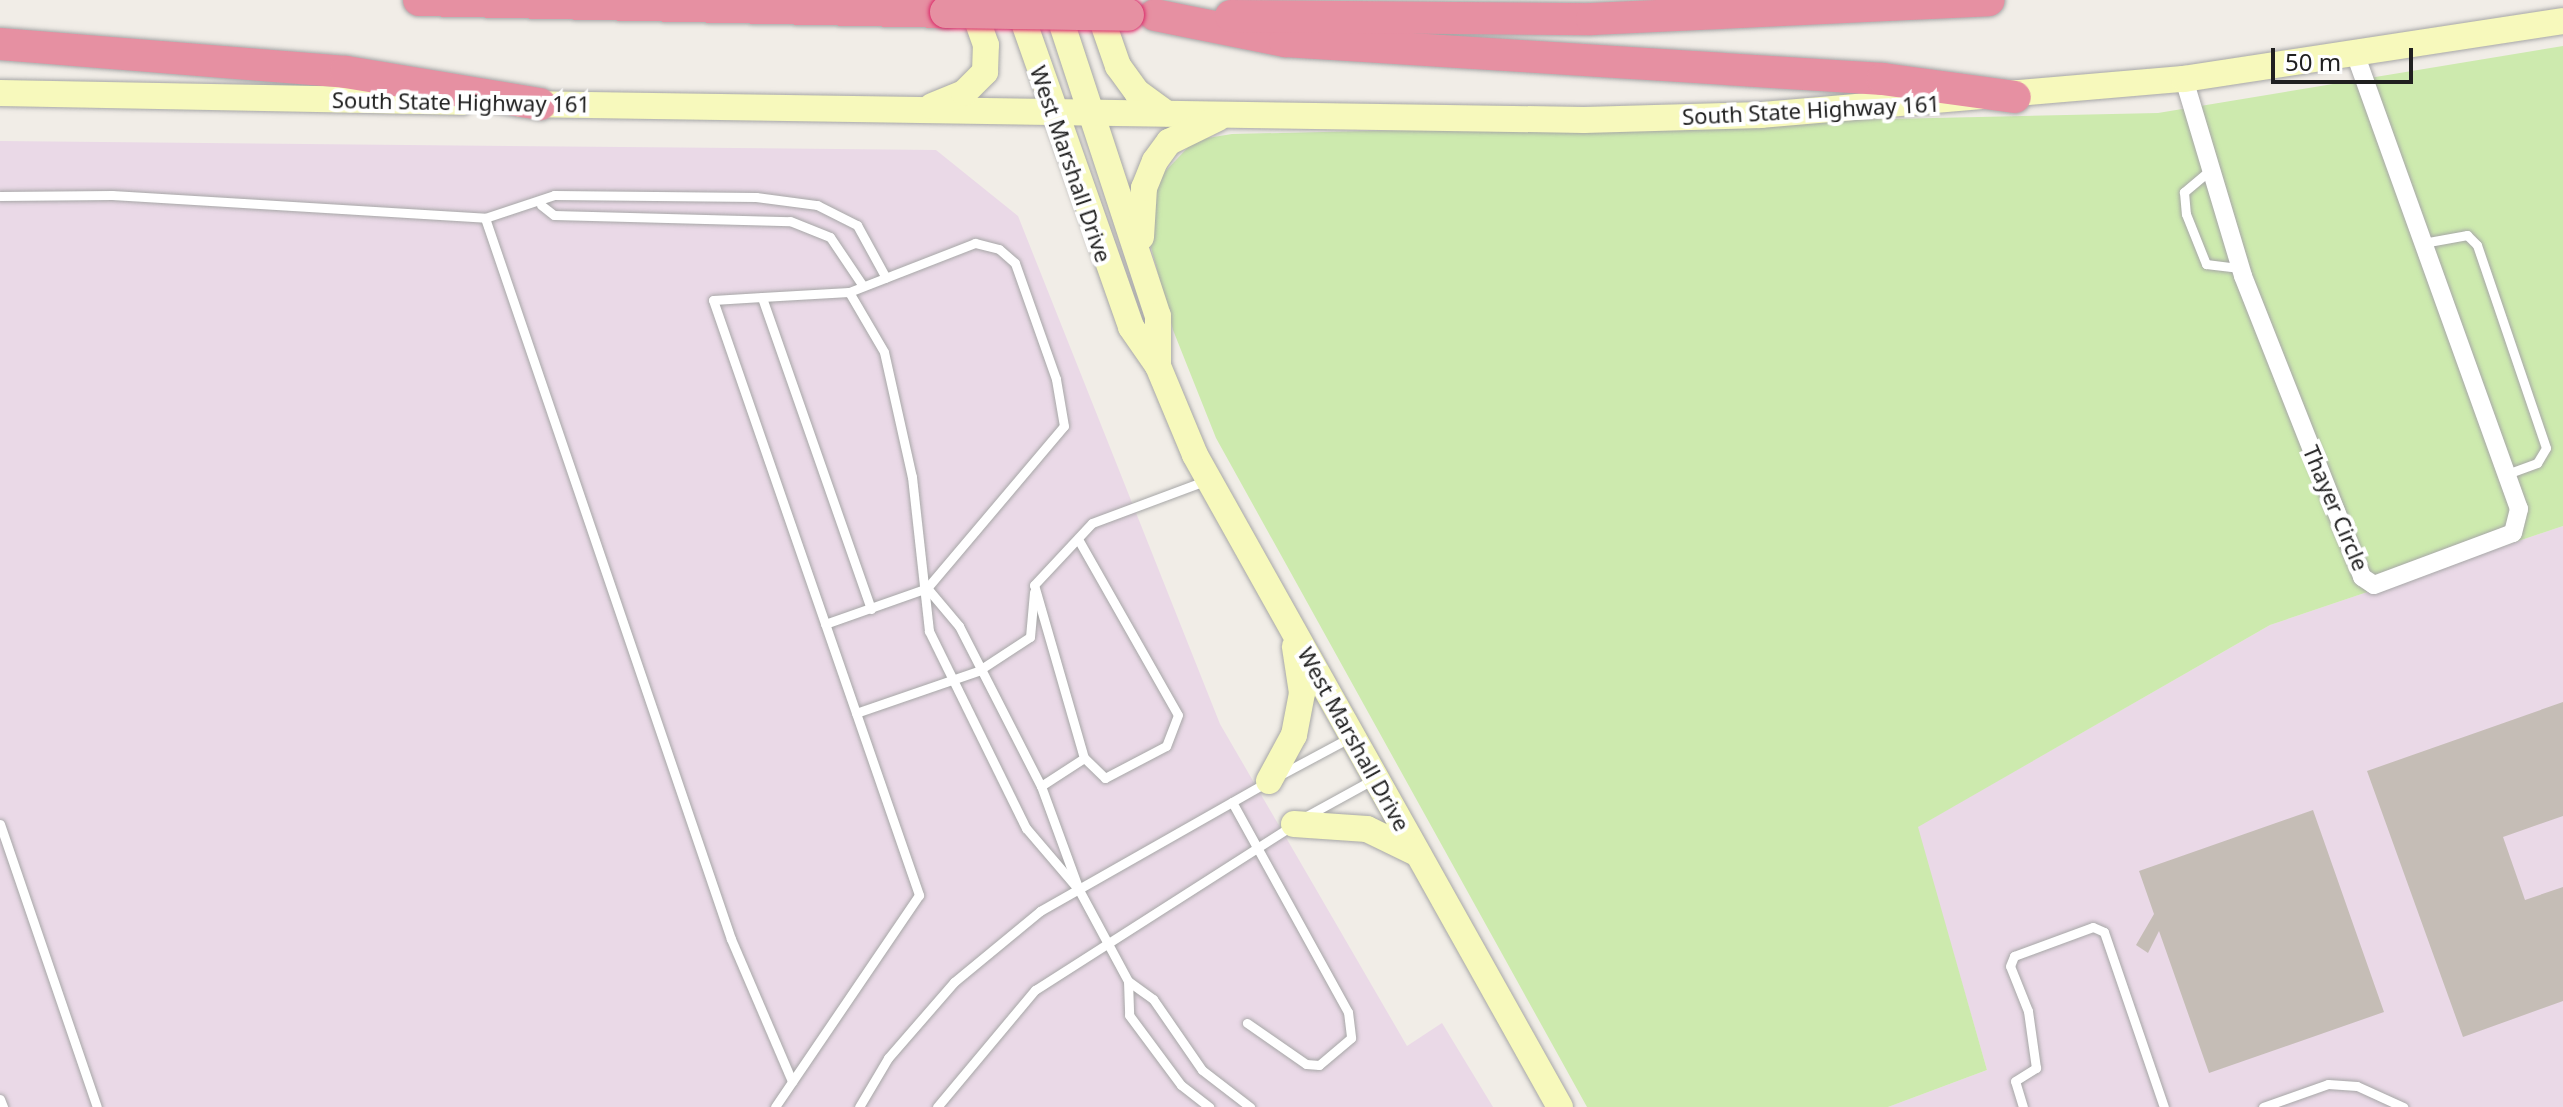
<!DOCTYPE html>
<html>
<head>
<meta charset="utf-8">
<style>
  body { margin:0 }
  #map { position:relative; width:2563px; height:1107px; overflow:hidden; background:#f1ede7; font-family:"Noto Sans",sans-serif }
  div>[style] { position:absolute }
  .industrial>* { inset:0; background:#ead9e7 }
  .grass>* { inset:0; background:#cdeaae }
  .building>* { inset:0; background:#c5bdb6 }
  .roads { filter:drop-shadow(0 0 2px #a7a7a7) drop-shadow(0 0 2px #a7a7a7) }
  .lane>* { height:9px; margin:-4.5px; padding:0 4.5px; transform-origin:4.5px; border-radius:4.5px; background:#fff }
  .street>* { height:18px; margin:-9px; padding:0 9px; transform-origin:9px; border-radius:9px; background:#fff }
  .secondary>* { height:26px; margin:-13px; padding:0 13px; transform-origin:13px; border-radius:13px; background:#f7f9bc }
  .highway>* { height:32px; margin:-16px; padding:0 16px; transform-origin:16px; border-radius:16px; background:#e690a2 }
  .bridges { filter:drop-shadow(0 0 2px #da2969) drop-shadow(0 0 2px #da2969) }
  .highway-bridge>* { height:32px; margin:-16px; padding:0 16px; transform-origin:16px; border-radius:16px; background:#e690a2 }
  span { translate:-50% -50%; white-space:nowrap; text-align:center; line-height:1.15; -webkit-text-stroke:8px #fff; paint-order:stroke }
  .street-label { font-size:22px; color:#202020 }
  .scale { position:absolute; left:2271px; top:48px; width:142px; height:36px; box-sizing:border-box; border:4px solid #202020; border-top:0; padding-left:10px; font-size:24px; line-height:28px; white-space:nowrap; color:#202020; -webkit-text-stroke:6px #fff; paint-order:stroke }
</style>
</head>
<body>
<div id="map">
  <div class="industrial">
    <i style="clip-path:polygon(0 141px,936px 150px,1018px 216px,1220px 724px,1407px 1046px,1442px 1023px,1493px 1107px,0 1107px)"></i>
    <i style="clip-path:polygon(2563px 526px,2563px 1107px,1888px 1107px,1987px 1070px,1917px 827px,2270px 625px)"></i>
  </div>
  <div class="grass">
    <i style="clip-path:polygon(2563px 46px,2563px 526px,2270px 625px,1918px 827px,1987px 1070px,1888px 1107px,1587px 1107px,1216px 438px,1173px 330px,1147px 232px,1157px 180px,1195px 140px,1232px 134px,2158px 113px)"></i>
  </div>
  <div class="building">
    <i style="clip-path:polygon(2563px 702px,2563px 816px,2503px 837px,2525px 900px,2563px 887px,2563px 1001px,2463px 1037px,2367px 771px)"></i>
    <i style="clip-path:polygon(2313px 810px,2384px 1012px,2209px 1073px,2159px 931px,2148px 953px,2136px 945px,2154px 914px,2139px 871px)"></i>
  </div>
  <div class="roads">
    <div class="lane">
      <i style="left:2209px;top:171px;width:33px;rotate:140deg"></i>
      <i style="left:2184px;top:192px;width:22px;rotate:85deg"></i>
      <i style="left:2186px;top:214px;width:54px;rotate:68.2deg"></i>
      <i style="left:2206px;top:264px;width:34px;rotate:7deg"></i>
      <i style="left:0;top:196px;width:112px;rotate:-0.5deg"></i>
      <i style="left:112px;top:195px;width:374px;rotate:3.5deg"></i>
      <i style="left:485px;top:218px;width:762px;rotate:71.16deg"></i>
      <i style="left:731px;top:939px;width:155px;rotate:66.8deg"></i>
      <i style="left:541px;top:205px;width:16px;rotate:38deg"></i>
      <i style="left:554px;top:215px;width:236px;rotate:1.5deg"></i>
      <i style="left:790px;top:221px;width:43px;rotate:21.8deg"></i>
      <i style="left:830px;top:237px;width:59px;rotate:56deg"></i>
      <i style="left:485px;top:218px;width:73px;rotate:-18.4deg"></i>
      <i style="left:554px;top:195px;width:202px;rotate:0.6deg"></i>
      <i style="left:756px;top:197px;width:62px;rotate:7.5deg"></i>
      <i style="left:817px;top:205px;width:45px;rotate:26.6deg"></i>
      <i style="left:857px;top:225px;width:60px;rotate:61.3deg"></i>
      <i style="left:2423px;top:243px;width:45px;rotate:-10.3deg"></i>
      <i style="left:2467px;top:235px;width:14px;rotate:45deg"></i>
      <i style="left:2477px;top:245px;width:214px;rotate:71.2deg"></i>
      <i style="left:2546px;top:448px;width:17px;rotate:121deg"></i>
      <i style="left:2537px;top:463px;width:32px;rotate:160deg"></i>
      <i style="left:762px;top:297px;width:49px;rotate:176.5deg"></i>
      <i style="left:713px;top:300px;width:630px;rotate:70.9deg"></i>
      <i style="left:919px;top:895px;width:256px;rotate:124.2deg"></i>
      <i style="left:1078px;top:539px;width:202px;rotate:60.4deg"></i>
      <i style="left:1178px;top:715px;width:33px;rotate:111deg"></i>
      <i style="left:1166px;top:746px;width:69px;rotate:152.3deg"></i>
      <i style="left:1105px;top:778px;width:29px;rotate:-136deg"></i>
      <i style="left:1084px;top:758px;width:180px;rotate:-106.1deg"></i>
      <i style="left:1034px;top:585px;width:85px;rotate:-46.9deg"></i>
      <i style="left:1092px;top:523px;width:121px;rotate:-20.4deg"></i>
      <i style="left:927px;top:588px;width:50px;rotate:49.9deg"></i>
      <i style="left:959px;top:626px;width:180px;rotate:62.9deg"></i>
      <i style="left:1041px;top:786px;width:111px;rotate:69.9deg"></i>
      <i style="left:1079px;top:890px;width:103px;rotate:61.7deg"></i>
      <i style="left:1128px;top:981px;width:31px;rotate:36deg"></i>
      <i style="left:1153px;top:999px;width:86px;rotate:55.4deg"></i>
      <i style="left:1202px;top:1070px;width:61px;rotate:37.6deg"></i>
      <i style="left:871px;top:609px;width:330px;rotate:-109.3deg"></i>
      <i style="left:762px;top:297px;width:87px;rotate:-3.3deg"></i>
      <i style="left:849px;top:292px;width:69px;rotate:59.7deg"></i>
      <i style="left:884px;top:352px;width:128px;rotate:77.4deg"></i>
      <i style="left:912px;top:477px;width:155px;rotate:83.7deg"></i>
      <i style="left:929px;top:631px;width:220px;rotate:63.8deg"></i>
      <i style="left:1026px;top:828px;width:82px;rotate:49.5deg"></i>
      <i style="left:825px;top:624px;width:108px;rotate:-19.4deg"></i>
      <i style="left:927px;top:588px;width:212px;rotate:-49.8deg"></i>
      <i style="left:1064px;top:426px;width:48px;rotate:-99.7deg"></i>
      <i style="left:1056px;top:379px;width:123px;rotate:-109.5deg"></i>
      <i style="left:1015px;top:263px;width:21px;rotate:-139deg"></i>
      <i style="left:999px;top:249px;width:25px;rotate:-166deg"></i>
      <i style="left:975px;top:243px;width:135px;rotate:158.7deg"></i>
      <i style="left:856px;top:713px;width:129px;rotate:-19deg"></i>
      <i style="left:978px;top:671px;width:62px;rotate:-33.2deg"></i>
      <i style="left:1030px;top:637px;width:45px;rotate:-84.9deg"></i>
      <i style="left:1280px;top:775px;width:81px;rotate:-28.2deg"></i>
      <i style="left:1041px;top:786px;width:51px;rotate:-33.1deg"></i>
      <i style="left:1232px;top:802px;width:240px;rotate:61.1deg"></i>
      <i style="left:1348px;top:1012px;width:26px;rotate:83deg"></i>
      <i style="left:1351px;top:1038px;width:42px;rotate:139.8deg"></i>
      <i style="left:1319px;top:1065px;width:13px;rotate:-176deg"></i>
      <i style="left:1306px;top:1064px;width:72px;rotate:-145.2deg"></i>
      <i style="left:1303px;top:818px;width:81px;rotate:-28.8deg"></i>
      <i style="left:0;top:824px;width:299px;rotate:71.1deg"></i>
      <i style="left:1128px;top:981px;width:34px;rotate:88deg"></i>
      <i style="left:1129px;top:1015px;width:87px;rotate:53.4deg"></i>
      <i style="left:1181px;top:1085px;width:36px;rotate:38deg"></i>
      <i style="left:0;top:1099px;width:9px;rotate:69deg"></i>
      <i style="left:859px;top:1107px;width:57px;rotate:-59.4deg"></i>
      <i style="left:888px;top:1058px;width:101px;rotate:-49deg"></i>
      <i style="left:954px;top:982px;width:112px;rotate:-39.5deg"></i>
      <i style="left:1040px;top:911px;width:261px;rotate:-29.6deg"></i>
      <i style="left:937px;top:1107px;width:153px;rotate:-50.1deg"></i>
      <i style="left:1035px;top:990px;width:304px;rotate:-32.6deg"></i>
      <i style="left:2023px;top:1107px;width:27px;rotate:-107deg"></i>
      <i style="left:2015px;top:1081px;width:25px;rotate:-32deg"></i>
      <i style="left:2036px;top:1068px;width:58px;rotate:-98deg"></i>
      <i style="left:2028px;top:1011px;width:48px;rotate:-111.8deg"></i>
      <i style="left:2010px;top:966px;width:11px;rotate:-68deg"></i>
      <i style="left:2014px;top:956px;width:84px;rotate:-20.2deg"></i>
      <i style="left:2093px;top:927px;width:12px;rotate:24deg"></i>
      <i style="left:2104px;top:932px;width:185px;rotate:71.1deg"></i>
      <i style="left:2263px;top:1107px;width:69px;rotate:-19.5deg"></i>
      <i style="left:2328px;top:1084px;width:29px;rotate:4deg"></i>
      <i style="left:2357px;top:1086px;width:51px;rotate:24.5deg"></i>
    </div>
    <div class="street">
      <i style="left:2184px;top:79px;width:206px;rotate:73.3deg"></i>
      <i style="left:2243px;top:276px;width:324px;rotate:68.4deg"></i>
      <i style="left:2362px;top:577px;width:14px;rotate:34deg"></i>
      <i style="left:2374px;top:585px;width:148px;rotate:-20.5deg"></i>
      <i style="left:2513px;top:533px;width:25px;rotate:-76deg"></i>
      <i style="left:2519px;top:509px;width:484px;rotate:-109.8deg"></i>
    </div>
    <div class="secondary">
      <i style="left:1016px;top:0;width:347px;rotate:70.6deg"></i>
      <i style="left:1131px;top:327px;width:47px;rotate:55.3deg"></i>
      <i style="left:1158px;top:366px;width:96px;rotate:67.4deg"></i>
      <i style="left:1195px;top:455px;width:747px;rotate:60.76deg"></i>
      <i style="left:1054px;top:0;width:333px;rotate:71.8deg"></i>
      <i style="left:1158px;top:316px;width:50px;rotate:90deg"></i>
      <i style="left:1095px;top:0;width:70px;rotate:70.8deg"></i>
      <i style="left:1118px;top:66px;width:32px;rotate:54deg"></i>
      <i style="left:1137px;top:92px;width:36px;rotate:36deg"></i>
      <i style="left:0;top:93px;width:462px;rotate:1.1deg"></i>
      <i style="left:521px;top:104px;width:1063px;rotate:0.86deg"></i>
      <i style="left:1584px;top:120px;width:177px;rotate:-1.6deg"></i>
      <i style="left:1761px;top:115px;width:425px;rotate:-4.9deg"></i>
      <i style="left:2184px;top:79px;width:383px;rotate:-8.7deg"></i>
      <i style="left:932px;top:106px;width:35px;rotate:-22deg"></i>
      <i style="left:964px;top:93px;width:30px;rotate:-45deg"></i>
      <i style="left:985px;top:72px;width:27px;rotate:-88deg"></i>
      <i style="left:986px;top:45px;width:48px;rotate:-109.6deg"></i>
      <i style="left:1141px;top:237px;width:49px;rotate:-86.5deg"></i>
      <i style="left:1144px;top:188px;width:29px;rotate:-68deg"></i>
      <i style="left:1155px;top:161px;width:24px;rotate:-54deg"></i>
      <i style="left:1169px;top:142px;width:55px;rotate:-26.1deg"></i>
      <i style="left:1269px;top:781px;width:52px;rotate:-61.5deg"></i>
      <i style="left:1294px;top:735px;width:43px;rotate:-79.2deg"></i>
      <i style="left:1302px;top:693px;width:47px;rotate:-98.7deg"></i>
      <i style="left:1294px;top:824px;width:73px;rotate:3.9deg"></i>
      <i style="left:1367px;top:829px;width:55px;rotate:26.1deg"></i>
    </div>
    <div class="highway">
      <i style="left:419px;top:0;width:527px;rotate:1.3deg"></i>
      <i style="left:1155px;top:15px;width:133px;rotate:11.3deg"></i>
      <i style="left:1285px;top:41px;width:599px;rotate:3.64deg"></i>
      <i style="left:1883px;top:79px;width:133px;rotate:7.8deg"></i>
      <i style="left:1231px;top:16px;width:361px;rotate:0.5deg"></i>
      <i style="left:1592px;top:19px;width:397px;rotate:-2.7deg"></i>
      <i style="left:0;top:44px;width:347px;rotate:4.6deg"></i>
      <i style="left:346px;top:72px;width:197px;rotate:9.4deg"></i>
    </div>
  </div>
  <div class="bridges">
    <div class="highway-bridge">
      <i style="left:946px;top:12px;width:182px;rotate:0.9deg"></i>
    </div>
  </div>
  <div class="street-label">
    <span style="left:461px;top:102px;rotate:1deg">South State Highway 161</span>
    <span style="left:1811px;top:110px;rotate:-3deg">South State Highway 161</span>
    <span style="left:1071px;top:164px;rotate:71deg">West Marshall Drive</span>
    <span style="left:2336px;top:508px;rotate:67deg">Thayer Circle</span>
    <span style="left:1354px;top:739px;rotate:61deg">West Marshall Drive</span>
  </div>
  <div class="scale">50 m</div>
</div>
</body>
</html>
